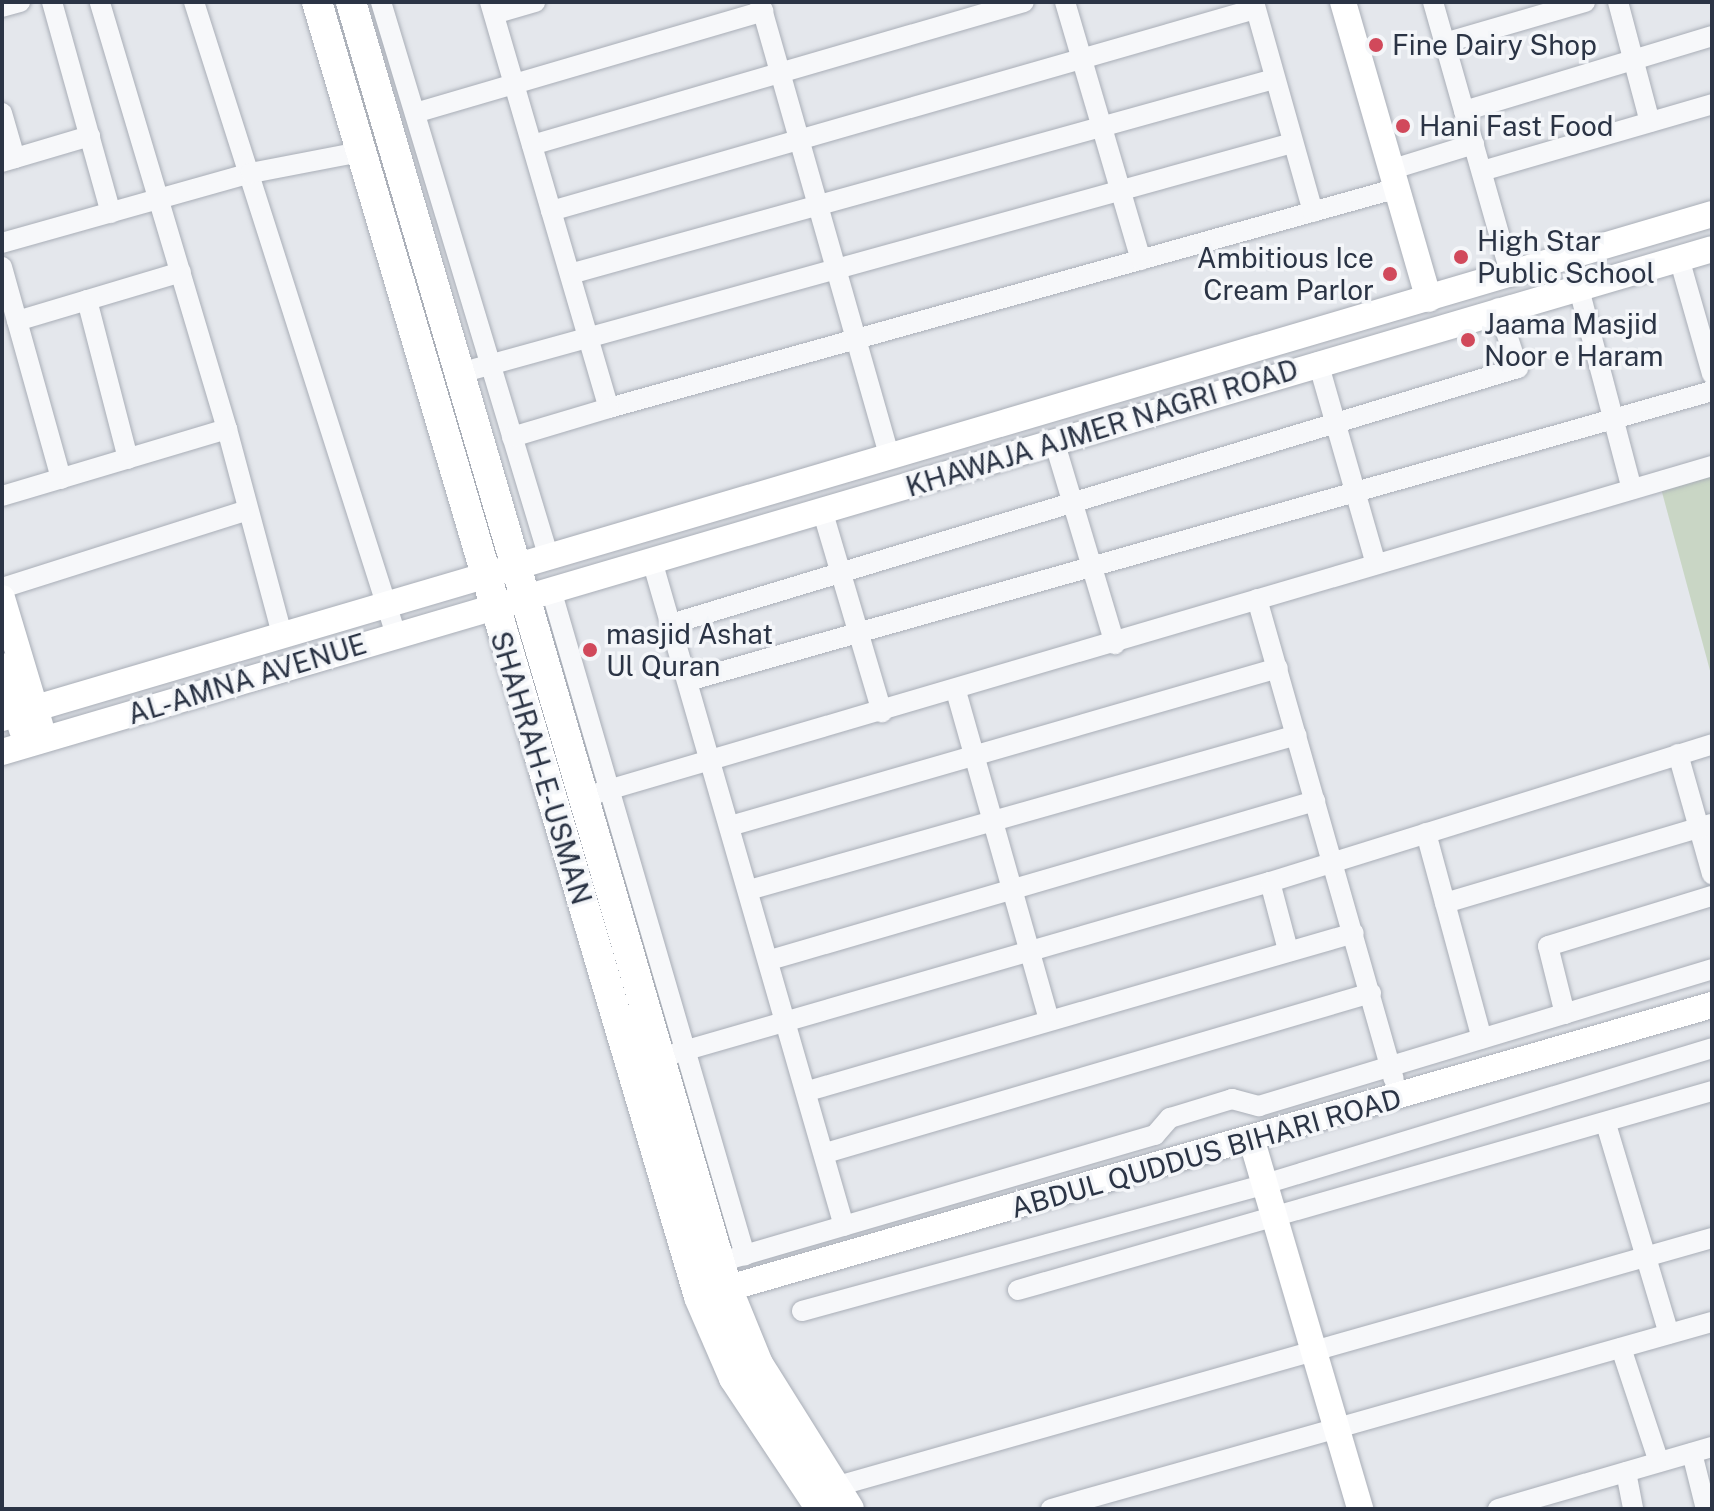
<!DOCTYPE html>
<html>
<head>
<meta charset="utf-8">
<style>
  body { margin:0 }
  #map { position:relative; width:1714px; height:1511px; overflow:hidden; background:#e4e7ec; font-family:"Public Sans",sans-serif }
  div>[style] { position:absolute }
  .green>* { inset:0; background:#c9d6c5 }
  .roads { filter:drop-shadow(0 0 2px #a9aeb7) drop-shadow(0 0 2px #a9aeb7) }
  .street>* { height:20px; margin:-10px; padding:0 10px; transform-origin:10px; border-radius:10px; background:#f7f8fa }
  .secondary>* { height:26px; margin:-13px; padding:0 13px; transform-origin:13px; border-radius:13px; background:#fff }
  .primary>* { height:30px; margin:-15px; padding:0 15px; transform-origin:15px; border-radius:15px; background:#fff }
  .dots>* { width:22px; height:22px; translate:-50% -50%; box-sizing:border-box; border:4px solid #f4f6f9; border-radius:50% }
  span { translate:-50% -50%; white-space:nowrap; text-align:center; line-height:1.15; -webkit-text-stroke:7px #f4f6f9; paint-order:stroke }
  .poi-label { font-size:28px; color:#2b3445 }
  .left { translate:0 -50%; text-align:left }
  .right { translate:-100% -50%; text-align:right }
  .street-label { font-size:28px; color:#2b3445 }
  .frame { position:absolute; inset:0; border:4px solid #2b3445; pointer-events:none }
</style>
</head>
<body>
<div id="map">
  <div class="green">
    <i style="clip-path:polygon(1712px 466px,1712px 678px,1659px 481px)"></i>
  </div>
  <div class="roads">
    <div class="street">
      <i style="left:52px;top:2px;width:219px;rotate:74.4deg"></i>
      <i style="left:194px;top:2px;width:664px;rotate:72.3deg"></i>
      <i style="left:381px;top:2px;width:581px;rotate:73.19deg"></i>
      <i style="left:490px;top:2px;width:423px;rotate:73.7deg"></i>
      <i style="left:609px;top:408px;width:819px;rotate:-15.58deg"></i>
      <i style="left:760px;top:2px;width:471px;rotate:74.1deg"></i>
      <i style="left:1065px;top:2px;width:269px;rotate:73.6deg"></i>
      <i style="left:1254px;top:2px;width:218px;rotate:74.3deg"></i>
      <i style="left:1433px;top:2px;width:282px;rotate:74.1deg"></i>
      <i style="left:1618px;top:2px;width:124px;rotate:75.1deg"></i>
      <i style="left:2px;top:7px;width:19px;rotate:-16deg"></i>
      <i style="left:494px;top:14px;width:43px;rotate:-16.3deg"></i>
      <i style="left:1444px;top:43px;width:147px;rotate:-16.2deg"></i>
      <i style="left:1464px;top:111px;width:259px;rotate:-16.8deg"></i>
      <i style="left:2px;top:113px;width:47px;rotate:73.9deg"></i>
      <i style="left:415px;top:113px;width:363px;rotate:-16.3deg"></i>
      <i style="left:532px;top:145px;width:512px;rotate:-16.21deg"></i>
      <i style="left:2px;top:162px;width:92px;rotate:-16.5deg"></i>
      <i style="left:1393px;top:169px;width:85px;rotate:-17.2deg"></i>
      <i style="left:1482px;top:171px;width:240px;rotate:-16.2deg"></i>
      <i style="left:551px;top:211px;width:732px;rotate:-16.01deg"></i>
      <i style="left:2px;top:243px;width:259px;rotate:-15.7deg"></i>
      <i style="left:251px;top:173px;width:111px;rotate:-10.9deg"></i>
      <i style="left:1679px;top:258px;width:121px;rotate:74.1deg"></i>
      <i style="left:2px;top:267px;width:220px;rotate:74.4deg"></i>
      <i style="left:570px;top:274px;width:731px;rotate:-15.48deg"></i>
      <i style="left:1579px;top:289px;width:207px;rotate:75.2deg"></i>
      <i style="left:87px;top:300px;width:164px;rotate:75.5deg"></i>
      <i style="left:17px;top:321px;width:171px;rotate:-16.6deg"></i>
      <i style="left:1318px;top:362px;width:210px;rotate:74deg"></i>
      <i style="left:460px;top:373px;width:863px;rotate:-15.45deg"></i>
      <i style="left:227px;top:429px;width:212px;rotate:75deg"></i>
      <i style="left:512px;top:437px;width:101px;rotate:-16.6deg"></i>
      <i style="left:1055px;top:444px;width:209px;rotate:73.3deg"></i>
      <i style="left:2px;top:496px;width:235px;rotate:-16.6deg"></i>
      <i style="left:227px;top:429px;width:445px;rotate:-106.6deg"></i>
      <i style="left:823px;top:513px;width:208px;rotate:73.5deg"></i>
      <i style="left:653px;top:564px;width:689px;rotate:73.91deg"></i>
      <i style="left:2px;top:588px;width:255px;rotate:-17.6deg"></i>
      <i style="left:552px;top:593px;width:690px;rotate:73.75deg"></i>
      <i style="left:1257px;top:599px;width:499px;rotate:74.1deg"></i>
      <i style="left:671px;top:624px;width:885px;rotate:-16.82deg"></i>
      <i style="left:1518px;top:368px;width:63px;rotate:-108.4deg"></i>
      <i style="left:688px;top:681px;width:1064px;rotate:-15.81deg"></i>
      <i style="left:956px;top:691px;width:341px;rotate:74.2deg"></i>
      <i style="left:1678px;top:754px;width:125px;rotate:74.2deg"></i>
      <i style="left:584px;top:797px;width:1176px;rotate:-16.35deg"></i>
      <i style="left:730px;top:826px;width:570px;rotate:-16.08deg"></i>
      <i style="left:1426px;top:833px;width:213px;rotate:74.8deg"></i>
      <i style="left:1270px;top:882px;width:70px;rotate:75.2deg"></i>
      <i style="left:749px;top:890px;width:569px;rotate:-15.79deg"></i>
      <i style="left:1445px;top:903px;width:278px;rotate:-16.5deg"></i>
      <i style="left:770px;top:960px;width:568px;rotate:-16.26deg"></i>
      <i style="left:1565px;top:1014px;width:70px;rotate:-104deg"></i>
      <i style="left:1548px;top:946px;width:171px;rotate:-17deg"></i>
      <i style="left:659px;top:1058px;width:636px;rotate:-16.07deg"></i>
      <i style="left:1270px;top:882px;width:463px;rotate:-17.3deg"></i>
      <i style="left:808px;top:1091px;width:568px;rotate:-16.14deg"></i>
      <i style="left:1606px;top:1124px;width:219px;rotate:73.3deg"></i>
      <i style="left:826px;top:1153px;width:568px;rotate:-16.36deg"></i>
      <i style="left:710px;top:1265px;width:464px;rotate:-16.3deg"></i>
      <i style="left:1155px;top:1135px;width:23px;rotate:-49deg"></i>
      <i style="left:1170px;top:1118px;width:65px;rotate:-17deg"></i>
      <i style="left:1232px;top:1099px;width:28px;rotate:15deg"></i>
      <i style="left:1259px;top:1106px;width:473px;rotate:-16.8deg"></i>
      <i style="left:1018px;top:1290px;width:722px;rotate:-16deg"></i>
      <i style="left:802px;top:1311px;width:480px;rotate:-15.3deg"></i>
      <i style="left:1265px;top:1184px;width:467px;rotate:-16.9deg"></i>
      <i style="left:1621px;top:1348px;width:120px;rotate:71.6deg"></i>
      <i style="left:1692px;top:1453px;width:58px;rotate:76deg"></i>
      <i style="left:1626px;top:1472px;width:38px;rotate:79deg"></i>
      <i style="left:834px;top:1487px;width:913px;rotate:-15.83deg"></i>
      <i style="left:1051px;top:1509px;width:687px;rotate:-15.8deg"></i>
      <i style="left:1498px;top:1509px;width:223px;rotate:-16.2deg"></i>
    </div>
    <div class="secondary">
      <i style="left:1343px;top:2px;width:309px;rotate:73.9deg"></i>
      <i style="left:2px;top:598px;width:133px;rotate:73.3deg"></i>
      <i style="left:2px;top:666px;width:67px;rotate:72.6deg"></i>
      <i style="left:2px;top:718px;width:1783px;rotate:-16.42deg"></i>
      <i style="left:2px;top:752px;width:1782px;rotate:-16.39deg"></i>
      <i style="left:1252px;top:1141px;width:384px;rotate:73.6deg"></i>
      <i style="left:708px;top:1294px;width:1045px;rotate:-16.06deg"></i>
    </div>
    <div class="primary">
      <i style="left:317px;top:2px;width:1350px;rotate:73.56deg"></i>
      <i style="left:699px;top:1297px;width:88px;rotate:66.6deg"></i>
      <i style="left:734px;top:1378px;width:157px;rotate:56.4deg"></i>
      <i style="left:351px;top:2px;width:1340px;rotate:73.7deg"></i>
      <i style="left:727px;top:1288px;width:82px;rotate:67.8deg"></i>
      <i style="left:758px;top:1364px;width:171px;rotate:57.9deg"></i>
    </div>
  </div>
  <div class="dots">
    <i style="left:1376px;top:45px;background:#d1495b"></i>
    <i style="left:1403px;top:126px;background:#d1495b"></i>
    <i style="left:1461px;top:257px;background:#d1495b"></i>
    <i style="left:1390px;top:274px;background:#d1495b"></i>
    <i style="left:1468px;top:340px;background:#d1495b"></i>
    <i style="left:590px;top:650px;background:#d1495b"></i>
  </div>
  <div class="poi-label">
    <span class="left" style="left:1392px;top:45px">Fine Dairy Shop</span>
    <span class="left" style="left:1419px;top:126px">Hani Fast Food</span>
    <span class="left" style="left:1477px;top:257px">High Star<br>Public School</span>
    <span class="right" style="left:1374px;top:274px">Ambitious Ice<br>Cream Parlor</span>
    <span class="left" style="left:1484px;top:340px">Jaama Masjid<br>Noor e Haram</span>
    <span class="left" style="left:606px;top:650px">masjid Ashat<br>Ul Quran</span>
  </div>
  <div class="street-label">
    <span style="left:1102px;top:428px;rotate:-17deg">KHAWAJA AJMER NAGRI ROAD</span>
    <span style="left:247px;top:679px;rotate:-17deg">AL-AMNA AVENUE</span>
    <span style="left:541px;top:768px;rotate:73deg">SHAHRAH-E-USMAN</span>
    <span style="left:1206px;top:1153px;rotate:-16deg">ABDUL QUDDUS BIHARI ROAD</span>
  </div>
  <div class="frame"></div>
</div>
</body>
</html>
